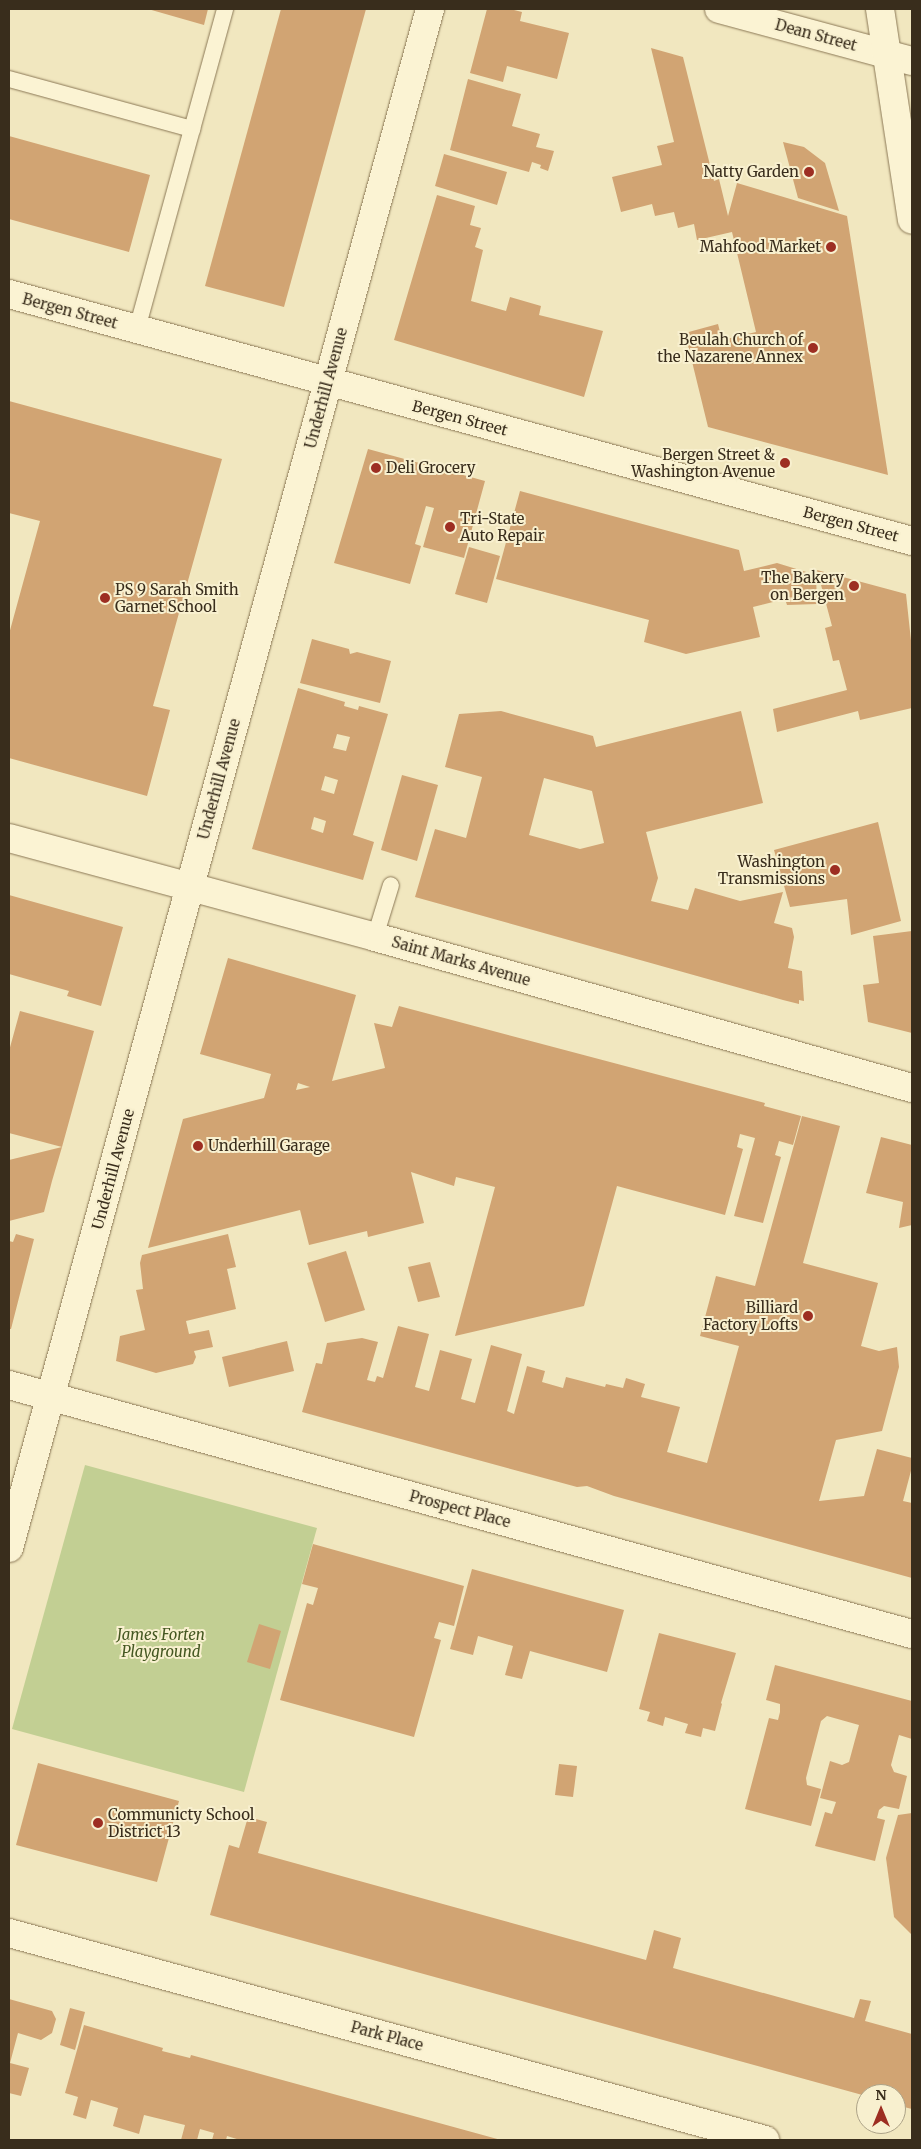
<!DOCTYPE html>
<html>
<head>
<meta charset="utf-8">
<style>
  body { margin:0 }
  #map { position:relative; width:921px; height:2149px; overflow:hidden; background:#f1e7bf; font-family:Merriweather,serif }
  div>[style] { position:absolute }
  .green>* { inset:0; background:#c2cf93 }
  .building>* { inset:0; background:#d1a473 }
  .roads { filter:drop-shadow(0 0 1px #8b7856) drop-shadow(0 0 1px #8b7856) }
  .service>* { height:16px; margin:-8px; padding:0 8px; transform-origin:8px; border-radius:8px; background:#fbf3d3 }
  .minor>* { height:28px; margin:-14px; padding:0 14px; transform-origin:14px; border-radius:14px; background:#fbf3d3 }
  .secondary>* { height:28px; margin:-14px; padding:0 14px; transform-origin:14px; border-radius:14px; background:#fbf3d3 }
  .dots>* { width:14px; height:14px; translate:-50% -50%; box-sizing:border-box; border:2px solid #f8f0cf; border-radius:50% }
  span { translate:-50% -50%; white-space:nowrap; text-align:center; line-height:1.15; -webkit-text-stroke:4px #f8f0cf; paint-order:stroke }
  .street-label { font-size:15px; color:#392d1c }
  .poi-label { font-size:15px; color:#392d1c }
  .right { translate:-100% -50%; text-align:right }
  .left { translate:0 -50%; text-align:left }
  .park-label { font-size:15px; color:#445721; font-style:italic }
  .frame { position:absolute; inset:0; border:10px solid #392d1c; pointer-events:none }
  .north { position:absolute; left:856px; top:2084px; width:50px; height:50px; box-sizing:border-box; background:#f8f0cf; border:1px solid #aca287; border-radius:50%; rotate:0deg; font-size:14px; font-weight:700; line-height:20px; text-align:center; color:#392d1c }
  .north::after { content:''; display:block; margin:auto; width:18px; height:22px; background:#9d2e22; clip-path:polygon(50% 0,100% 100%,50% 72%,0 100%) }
</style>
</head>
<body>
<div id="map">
  <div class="green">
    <i style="clip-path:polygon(85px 1465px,317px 1528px,244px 1792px,12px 1729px)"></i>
  </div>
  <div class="building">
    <i style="clip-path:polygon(148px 9px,208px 9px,204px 25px)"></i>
    <i style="clip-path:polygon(281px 9px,366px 9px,284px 307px,205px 286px)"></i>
    <i style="clip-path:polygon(487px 9px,510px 9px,522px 12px,520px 21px,569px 33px,557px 79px,507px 66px,503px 82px,470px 73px)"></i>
    <i style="clip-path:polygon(651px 48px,683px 57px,714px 181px,719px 179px,728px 216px,737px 183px,847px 216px,888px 475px,708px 427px,685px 333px,718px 324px,722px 340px,756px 332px,732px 232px,697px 240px,694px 224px,678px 228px,674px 212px,655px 216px,652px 204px,621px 212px,612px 177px,662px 165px,657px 146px,674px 142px)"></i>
    <i style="clip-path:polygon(468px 79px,521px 94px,512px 126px,540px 134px,536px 147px,554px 151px,548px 171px,540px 168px,541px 165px,532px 162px,529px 172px,450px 150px)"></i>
    <i style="clip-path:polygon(9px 136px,150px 175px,129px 252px,9px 219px)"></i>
    <i style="clip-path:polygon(783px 142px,804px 147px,825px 163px,839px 211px,798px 198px)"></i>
    <i style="clip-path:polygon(444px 154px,507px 172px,497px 205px,435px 186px)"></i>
    <i style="clip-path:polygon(437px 195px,475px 206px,470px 225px,481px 228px,475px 247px,483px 250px,471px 301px,506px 311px,510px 297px,541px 306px,539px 315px,603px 331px,584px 397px,394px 340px)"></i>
    <i style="clip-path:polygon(9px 401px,222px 459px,153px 706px,170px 710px,147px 796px,9px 758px,9px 634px,40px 521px,9px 513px)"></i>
    <i style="clip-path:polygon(368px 449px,485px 481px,464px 558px,423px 547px,434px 508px,426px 506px,415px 544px,421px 546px,410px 584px,334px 563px)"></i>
    <i style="clip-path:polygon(520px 491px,739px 550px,744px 571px,777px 563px,816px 575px,817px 604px,787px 605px,785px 599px,753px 607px,760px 637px,725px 645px,686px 654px,644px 642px,649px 620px,496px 579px)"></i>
    <i style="clip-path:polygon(469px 547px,500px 556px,487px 603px,455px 594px)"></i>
    <i style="clip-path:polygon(817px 570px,906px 594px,912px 650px,912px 708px,860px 720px,858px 711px,777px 732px,773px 709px,847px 690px,839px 660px,833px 661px,825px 628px,832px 626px)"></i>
    <i style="clip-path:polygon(312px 639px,349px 649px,350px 654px,357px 652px,391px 661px,380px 703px,300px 683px)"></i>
    <i style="clip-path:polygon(evenodd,298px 688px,345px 702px,344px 706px,358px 710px,359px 706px,388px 714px,353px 835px,374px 842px,363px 880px,252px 849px,298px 688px,337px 734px,350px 737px,346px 751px,333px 748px,337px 734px,298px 688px,325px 776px,338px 780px,334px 794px,321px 790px,325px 776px,298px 688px,314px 817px,326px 821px,323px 833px,311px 829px,314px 817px)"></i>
    <i style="clip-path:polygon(evenodd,501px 711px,593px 736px,596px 747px,741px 711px,763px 803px,646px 832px,658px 878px,651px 901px,688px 910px,695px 888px,740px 901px,783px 892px,774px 923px,792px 928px,794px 937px,788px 968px,802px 971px,804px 1001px,799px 1000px,799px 1004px,783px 1000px,415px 897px,435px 829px,466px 838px,482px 777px,445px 767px,459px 714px,501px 711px,544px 778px,592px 791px,604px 843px,580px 849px,529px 835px,544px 778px)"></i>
    <i style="clip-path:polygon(402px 775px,438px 785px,417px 861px,381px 850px)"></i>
    <i style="clip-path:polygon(878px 822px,901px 921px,851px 935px,847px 899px,790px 907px,774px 850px)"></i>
    <i style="clip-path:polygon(9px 895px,123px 927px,101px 1006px,67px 996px,69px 991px,9px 974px)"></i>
    <i style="clip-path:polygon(912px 931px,912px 1033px,868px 1022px,863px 985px,879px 983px,873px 936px)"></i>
    <i style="clip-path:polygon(evenodd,228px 958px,356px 995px,332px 1081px,385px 1068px,374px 1023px,392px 1027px,399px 1006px,765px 1103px,764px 1106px,801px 1116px,793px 1145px,779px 1141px,775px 1155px,781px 1157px,763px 1223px,734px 1216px,755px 1138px,740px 1134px,737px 1147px,743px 1149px,725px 1215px,617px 1186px,584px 1306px,455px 1336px,495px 1187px,456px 1177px,454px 1186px,411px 1172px,424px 1223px,368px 1237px,367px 1231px,309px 1245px,300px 1210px,148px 1248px,183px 1119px,264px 1098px,271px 1074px,200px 1054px,228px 958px,298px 1083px,310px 1087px,296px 1090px,298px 1083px)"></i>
    <i style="clip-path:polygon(20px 1011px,94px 1031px,62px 1147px,52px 1181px,44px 1212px,9px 1221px,9px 1160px,62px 1147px,9px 1133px,9px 1051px)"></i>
    <i style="clip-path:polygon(802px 1116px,840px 1126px,803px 1263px,878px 1283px,861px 1346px,879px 1351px,897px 1347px,899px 1367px,882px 1431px,836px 1440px,819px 1501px,864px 1496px,877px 1449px,912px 1458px,912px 1467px,903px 1501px,912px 1503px,912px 1578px,614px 1496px,587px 1486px,577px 1487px,302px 1412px,316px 1363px,322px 1364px,327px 1343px,362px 1338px,378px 1342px,367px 1380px,375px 1382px,377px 1376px,383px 1378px,398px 1326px,429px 1334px,415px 1387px,429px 1391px,440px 1350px,472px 1359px,461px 1399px,475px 1403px,491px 1345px,522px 1354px,507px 1411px,514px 1414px,527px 1366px,545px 1371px,542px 1382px,563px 1388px,566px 1377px,605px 1387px,606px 1384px,623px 1388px,626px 1378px,645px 1384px,641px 1397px,680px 1407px,667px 1452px,707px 1463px,739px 1346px,700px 1336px,716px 1276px,755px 1286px)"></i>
    <i style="clip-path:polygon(881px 1137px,912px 1145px,912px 1225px,899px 1228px,903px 1202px,866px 1193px)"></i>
    <i style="clip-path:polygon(16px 1234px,34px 1239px,11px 1329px,9px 1329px,9px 1241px,13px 1242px)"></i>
    <i style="clip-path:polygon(228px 1234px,236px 1267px,227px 1269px,236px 1309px,186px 1321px,189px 1334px,209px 1330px,213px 1347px,194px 1351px,196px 1357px,193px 1364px,156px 1373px,116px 1361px,120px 1336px,145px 1330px,136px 1290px,143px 1289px,140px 1263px,142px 1255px)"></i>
    <i style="clip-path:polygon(346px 1251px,365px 1310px,325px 1322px,307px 1263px)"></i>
    <i style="clip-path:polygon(430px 1262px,440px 1297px,418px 1302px,408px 1267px)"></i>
    <i style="clip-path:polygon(287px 1341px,294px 1371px,229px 1387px,222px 1357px)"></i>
    <i style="clip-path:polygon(313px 1544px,464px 1586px,454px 1626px,439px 1622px,434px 1638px,441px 1640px,414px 1737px,280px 1700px,307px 1603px,313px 1605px,318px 1588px,302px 1584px)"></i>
    <i style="clip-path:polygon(472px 1569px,624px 1610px,607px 1672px,530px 1651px,522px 1679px,505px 1675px,513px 1646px,478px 1636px,473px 1655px,450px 1649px)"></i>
    <i style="clip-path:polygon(259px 1624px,281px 1631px,270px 1669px,247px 1662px)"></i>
    <i style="clip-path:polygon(659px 1633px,736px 1653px,721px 1703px,722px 1704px,715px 1731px,703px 1728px,701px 1737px,685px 1733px,688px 1724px,665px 1717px,663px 1726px,647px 1721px,650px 1712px,639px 1709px)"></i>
    <i style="clip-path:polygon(775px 1665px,912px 1701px,912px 1739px,899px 1735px,891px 1765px,894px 1772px,907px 1776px,899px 1809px,884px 1806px,879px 1810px,877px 1818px,885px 1820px,875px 1861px,815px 1846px,825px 1812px,832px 1814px,836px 1802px,820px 1798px,830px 1761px,842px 1765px,849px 1762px,859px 1725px,827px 1716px,821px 1721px,806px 1778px,807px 1785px,821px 1789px,811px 1826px,745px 1809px,769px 1718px,778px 1720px,780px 1712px,780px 1704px,766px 1700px)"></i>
    <i style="clip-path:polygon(38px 1763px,179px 1801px,157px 1882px,16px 1845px)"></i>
    <i style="clip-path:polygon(559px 1764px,577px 1766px,573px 1797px,555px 1795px)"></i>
    <i style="clip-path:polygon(912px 1813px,912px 1935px,894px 1917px,886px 1858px,898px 1815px)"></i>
    <i style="clip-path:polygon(248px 1817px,267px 1822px,258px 1853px,646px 1960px,654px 1930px,681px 1938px,673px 1968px,854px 2018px,860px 1999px,871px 2001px,865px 2021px,912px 2034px,912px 2109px,896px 2105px,896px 2094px,866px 2094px,866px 2096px,210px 1915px,229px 1845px,239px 1848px)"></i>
    <i style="clip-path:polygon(9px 1999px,52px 2011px,56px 2019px,52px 2033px,41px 2040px,18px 2033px,10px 2063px,29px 2068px,21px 2096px,9px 2093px)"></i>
    <i style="clip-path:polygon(70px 2008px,85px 2012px,75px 2050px,60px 2045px)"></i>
    <i style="clip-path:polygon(84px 2025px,163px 2048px,162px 2051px,190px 2058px,191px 2055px,501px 2140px,240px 2140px,227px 2136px,226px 2140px,212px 2140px,214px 2133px,200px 2129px,197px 2140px,181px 2140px,185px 2125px,144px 2115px,139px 2134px,113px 2126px,118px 2108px,91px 2100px,86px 2119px,73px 2115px,78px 2097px,65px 2093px)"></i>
  </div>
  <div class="roads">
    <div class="service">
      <i style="left:9px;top:79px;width:190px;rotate:15.3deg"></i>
      <i style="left:137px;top:329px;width:332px;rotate:-74.6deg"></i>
      <i style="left:375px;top:937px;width:54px;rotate:-72.9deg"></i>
    </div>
    <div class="minor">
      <i style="left:719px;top:9px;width:200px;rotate:15.1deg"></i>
      <i style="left:9px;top:294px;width:936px;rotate:15.3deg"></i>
      <i style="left:9px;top:838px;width:379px;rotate:15.1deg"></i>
      <i style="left:375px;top:937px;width:558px;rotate:15.71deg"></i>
      <i style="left:9px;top:1385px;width:937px;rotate:15.42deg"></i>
      <i style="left:9px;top:1548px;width:1596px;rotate:-74.7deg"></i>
      <i style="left:9px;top:1933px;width:784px;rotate:15.31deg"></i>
    </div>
    <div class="secondary">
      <i style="left:880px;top:9px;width:213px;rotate:81.4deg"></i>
    </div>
  </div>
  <div class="dots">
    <i style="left:809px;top:172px;background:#9d2e22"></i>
    <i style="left:831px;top:247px;background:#9d2e22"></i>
    <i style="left:813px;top:348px;background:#9d2e22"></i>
    <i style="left:785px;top:463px;background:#9d2e22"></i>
    <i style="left:376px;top:468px;background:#9d2e22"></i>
    <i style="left:450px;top:527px;background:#9d2e22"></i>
    <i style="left:854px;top:586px;background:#9d2e22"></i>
    <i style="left:105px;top:598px;background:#9d2e22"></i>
    <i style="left:835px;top:870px;background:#9d2e22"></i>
    <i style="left:198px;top:1146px;background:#9d2e22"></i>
    <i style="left:808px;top:1316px;background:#9d2e22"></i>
    <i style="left:98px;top:1823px;background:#9d2e22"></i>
  </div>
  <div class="street-label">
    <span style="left:816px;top:35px;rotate:15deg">Dean Street</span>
    <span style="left:70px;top:311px;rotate:15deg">Bergen Street</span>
    <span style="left:326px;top:388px;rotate:-75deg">Underhill Avenue</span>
    <span style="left:460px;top:418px;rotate:15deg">Bergen Street</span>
    <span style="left:851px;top:524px;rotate:15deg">Bergen Street</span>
    <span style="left:219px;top:779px;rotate:-75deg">Underhill Avenue</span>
    <span style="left:461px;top:961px;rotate:16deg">Saint Marks Avenue</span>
    <span style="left:113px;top:1169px;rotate:-75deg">Underhill Avenue</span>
    <span style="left:460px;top:1509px;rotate:15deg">Prospect Place</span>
    <span style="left:387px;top:2036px;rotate:15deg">Park Place</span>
  </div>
  <div class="poi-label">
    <span class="right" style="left:799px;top:172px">Natty Garden</span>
    <span class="right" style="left:821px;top:247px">Mahfood Market</span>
    <span class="right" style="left:803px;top:348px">Beulah Church of<br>the Nazarene Annex</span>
    <span class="right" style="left:775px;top:463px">Bergen Street &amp;<br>Washington Avenue</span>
    <span class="left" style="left:386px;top:468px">Deli Grocery</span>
    <span class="left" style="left:460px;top:527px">Tri-State<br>Auto Repair</span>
    <span class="right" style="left:844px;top:586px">The Bakery<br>on Bergen</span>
    <span class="left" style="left:115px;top:598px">PS 9 Sarah Smith<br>Garnet School</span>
    <span class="right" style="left:825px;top:870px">Washington<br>Transmissions</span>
    <span class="left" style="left:208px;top:1146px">Underhill Garage</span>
    <span class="right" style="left:798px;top:1316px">Billiard<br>Factory Lofts</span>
    <span class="left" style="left:108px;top:1823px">Communicty School<br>District 13</span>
  </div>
  <div class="park-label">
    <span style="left:161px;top:1643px">James Forten<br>Playground</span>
  </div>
  <div class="frame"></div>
  <div class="north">N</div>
</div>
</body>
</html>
